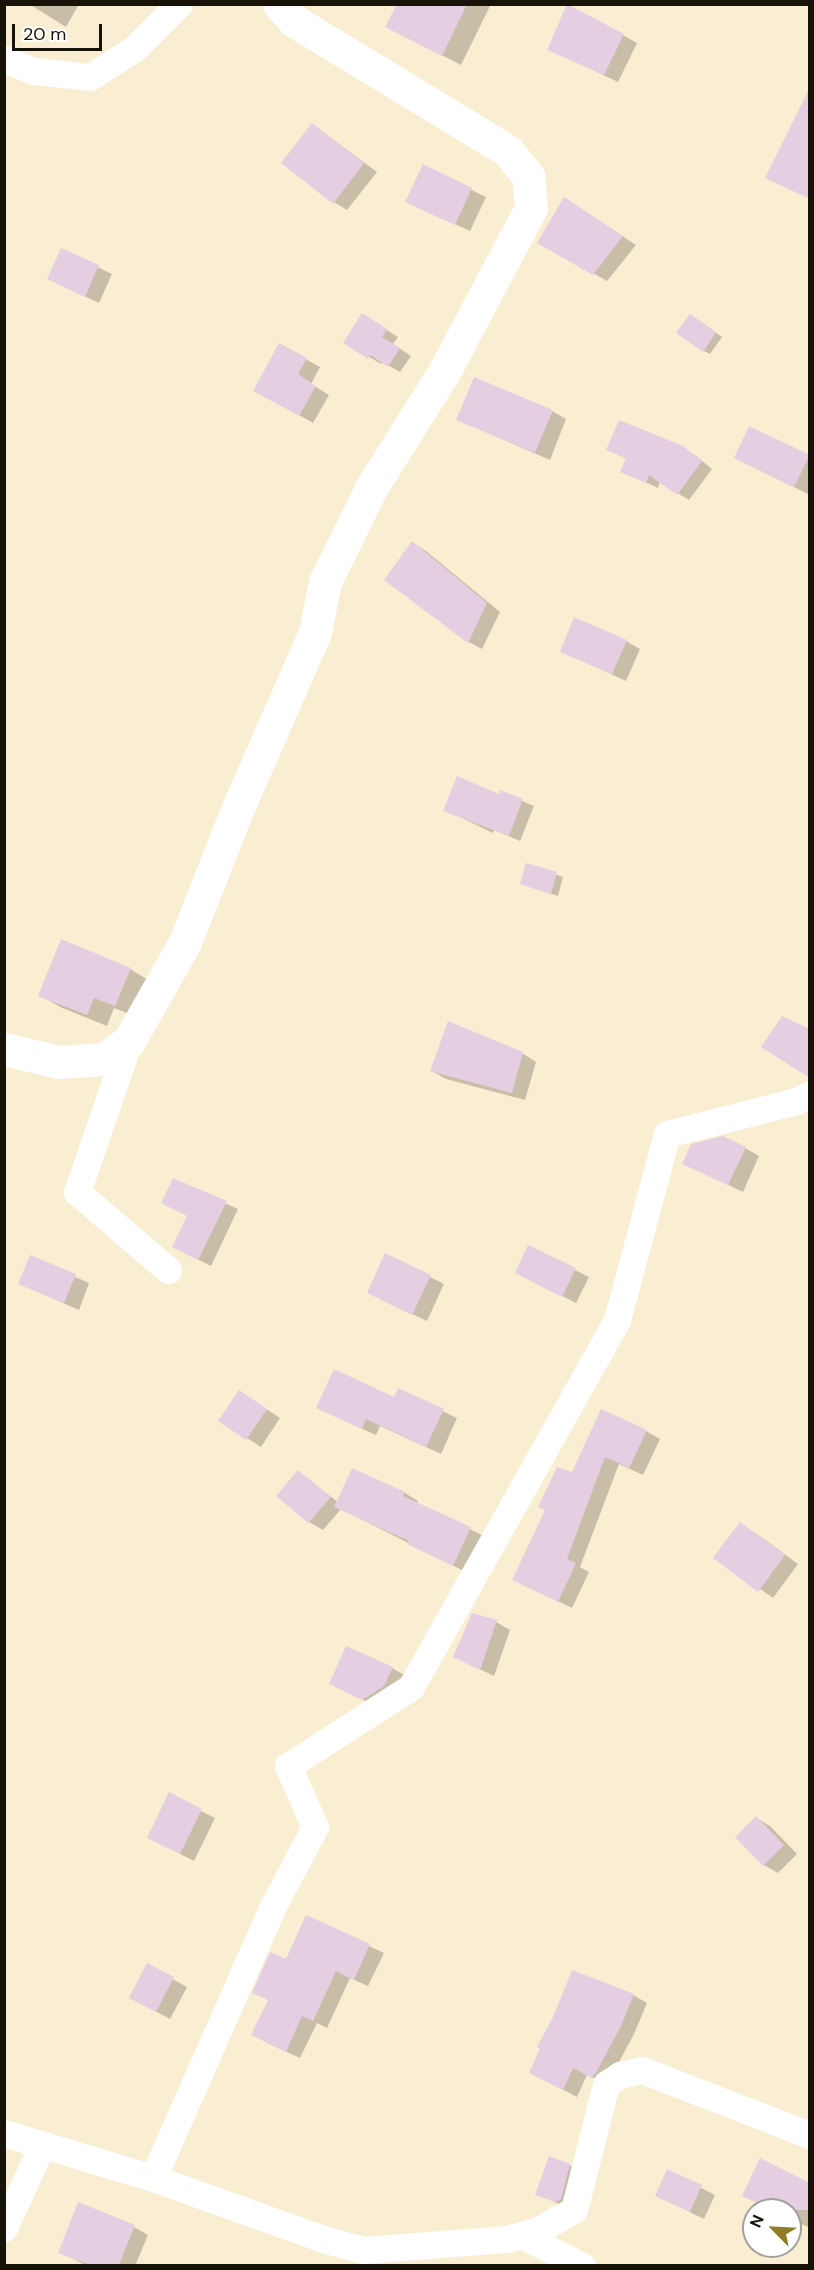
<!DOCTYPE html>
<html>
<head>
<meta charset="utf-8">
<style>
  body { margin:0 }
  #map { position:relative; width:814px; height:2270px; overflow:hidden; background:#faeed2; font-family:"DM Sans",sans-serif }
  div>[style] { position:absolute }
  .shadow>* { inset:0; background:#0003 }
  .building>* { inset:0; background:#e5cde2 }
  .street>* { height:27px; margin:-13.5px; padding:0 13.5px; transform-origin:13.5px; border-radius:13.5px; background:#fff }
  .secondary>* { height:33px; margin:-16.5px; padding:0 16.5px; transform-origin:16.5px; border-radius:16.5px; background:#fff }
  span { translate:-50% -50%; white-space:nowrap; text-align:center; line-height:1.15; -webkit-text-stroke:4.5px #fff; paint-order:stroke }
  .frame { position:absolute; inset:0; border:6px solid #171309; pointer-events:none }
  .north { position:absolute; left:742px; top:2198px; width:60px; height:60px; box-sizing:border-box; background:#fff; border:2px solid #a2a19d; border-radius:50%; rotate:294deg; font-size:16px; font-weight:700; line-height:24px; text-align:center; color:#171309 }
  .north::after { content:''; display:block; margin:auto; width:21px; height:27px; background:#907c22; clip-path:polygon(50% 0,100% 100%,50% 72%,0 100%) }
  .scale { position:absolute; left:12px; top:24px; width:90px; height:27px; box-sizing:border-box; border:3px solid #171309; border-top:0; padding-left:8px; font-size:18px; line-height:21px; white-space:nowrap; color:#171309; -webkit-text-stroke:4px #fff; paint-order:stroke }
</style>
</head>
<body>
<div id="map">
  <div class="shadow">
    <i style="clip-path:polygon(29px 4px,79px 4px,66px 27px)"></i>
    <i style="clip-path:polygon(398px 4px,491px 4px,461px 65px,406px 37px)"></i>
    <i style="clip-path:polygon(623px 35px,637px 43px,618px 82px,549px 49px)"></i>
    <i style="clip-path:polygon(312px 124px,377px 172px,347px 210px,334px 202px)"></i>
    <i style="clip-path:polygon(423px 166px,486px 197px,470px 231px,421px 209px)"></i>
    <i style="clip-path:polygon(578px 207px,636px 245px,607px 281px,539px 242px)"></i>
    <i style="clip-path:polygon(62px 250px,112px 274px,99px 303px,63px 286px)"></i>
    <i style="clip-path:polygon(697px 320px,722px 337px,710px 354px,704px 351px)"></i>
    <i style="clip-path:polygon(374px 322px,398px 337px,393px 344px,411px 356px,400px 372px,382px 362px,381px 364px,345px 342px)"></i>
    <i style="clip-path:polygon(280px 345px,320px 367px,311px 384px,329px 395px,313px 423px,255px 390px)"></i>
    <i style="clip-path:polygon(552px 411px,566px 419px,550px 460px,458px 420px)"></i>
    <i style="clip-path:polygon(750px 428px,810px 457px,808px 494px,749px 465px)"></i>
    <i style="clip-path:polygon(608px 450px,695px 455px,712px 469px,689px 500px,660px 482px,658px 488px,622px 471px,627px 459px)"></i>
    <i style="clip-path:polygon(413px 543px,426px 551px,500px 612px,482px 649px,469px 642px)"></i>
    <i style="clip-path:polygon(626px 641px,640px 649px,626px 681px,561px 651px)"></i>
    <i style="clip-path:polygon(501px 792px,534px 806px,520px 841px,494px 830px,493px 833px,445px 810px,499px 796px)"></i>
    <i style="clip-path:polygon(527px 864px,563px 877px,558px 896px,521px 884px)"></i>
    <i style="clip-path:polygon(130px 969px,150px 981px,135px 1016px,114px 1008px,107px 1026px,60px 1007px,40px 995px)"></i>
    <i style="clip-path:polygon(522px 1053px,536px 1062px,525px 1100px,446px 1079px,432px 1071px)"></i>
    <i style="clip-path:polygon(745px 1148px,759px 1156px,743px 1192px,684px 1164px)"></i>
    <i style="clip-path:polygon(174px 1180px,238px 1209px,211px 1266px,185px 1253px,188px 1216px)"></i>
    <i style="clip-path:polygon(529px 1247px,589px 1277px,576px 1303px,530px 1280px)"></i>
    <i style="clip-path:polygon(386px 1255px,444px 1284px,427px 1321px,382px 1300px)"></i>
    <i style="clip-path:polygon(31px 1257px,89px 1283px,79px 1310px,20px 1284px)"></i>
    <i style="clip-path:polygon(399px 1390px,457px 1418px,441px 1454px,380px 1426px,376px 1435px,332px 1415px,395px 1399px)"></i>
    <i style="clip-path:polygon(253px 1400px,280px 1418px,261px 1447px,220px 1421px)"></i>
    <i style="clip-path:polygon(646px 1431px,660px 1439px,643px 1475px,619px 1464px,580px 1567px,589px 1572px,572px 1608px,514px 1580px,573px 1474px)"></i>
    <i style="clip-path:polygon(353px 1470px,405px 1493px,418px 1501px,417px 1504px,484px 1536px,468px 1573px,341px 1509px,323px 1530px,309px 1522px,278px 1495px,298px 1472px,338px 1502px)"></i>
    <i style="clip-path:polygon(754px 1532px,798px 1564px,773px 1598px,716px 1558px)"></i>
    <i style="clip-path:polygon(472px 1615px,496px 1622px,510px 1630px,494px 1676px,455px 1657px)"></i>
    <i style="clip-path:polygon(392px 1668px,406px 1676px,377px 1707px,331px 1684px)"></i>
    <i style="clip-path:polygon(201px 1811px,215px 1818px,194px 1861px,163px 1845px)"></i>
    <i style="clip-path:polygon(756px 1818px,770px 1826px,797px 1854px,778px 1873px,764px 1865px)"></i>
    <i style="clip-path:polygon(307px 1917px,384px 1953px,368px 1986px,350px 1978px,327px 2028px,317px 2023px,300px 2058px,267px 2043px,270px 2001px,254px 1992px,286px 1961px)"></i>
    <i style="clip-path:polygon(147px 1965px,187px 1987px,170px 2019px,144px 2005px)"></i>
    <i style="clip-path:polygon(633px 1995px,647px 2003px,634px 2034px,607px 2084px,587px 2075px,577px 2097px,531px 2073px)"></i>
    <i style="clip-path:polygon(569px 2165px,583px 2173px,570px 2209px,537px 2194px)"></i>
    <i style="clip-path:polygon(668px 2171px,715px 2195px,704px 2219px,657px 2196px)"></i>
    <i style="clip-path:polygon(810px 2184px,810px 2228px,790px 2219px,790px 2210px,771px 2210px)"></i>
    <i style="clip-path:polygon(134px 2227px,148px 2235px,135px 2266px,87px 2266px,60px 2252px)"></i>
  </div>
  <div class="building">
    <i style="clip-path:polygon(397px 4px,467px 4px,442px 56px,385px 27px)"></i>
    <i style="clip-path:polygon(567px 4px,624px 34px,604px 75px,547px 50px)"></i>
    <i style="clip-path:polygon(810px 87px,810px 199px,765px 178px)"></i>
    <i style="clip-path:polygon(312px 123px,364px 163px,333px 204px,281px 163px)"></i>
    <i style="clip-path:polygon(423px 164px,472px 188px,455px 225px,405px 202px)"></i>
    <i style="clip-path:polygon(564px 197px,623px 236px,593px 275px,537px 243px)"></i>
    <i style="clip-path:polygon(61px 248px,99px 265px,85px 297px,47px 279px)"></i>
    <i style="clip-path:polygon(362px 313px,387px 329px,382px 337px,400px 348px,388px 367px,370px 355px,368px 359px,343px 343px)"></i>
    <i style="clip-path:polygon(690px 314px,716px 332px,703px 352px,676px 333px)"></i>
    <i style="clip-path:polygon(279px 343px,307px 358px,298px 374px,316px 386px,299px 416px,253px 391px)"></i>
    <i style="clip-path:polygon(474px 377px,553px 410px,535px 453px,456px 420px)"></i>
    <i style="clip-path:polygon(619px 420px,683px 446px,702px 461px,677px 495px,649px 475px,646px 483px,620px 472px,626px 458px,606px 450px)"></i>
    <i style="clip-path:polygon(749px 426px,810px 455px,794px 487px,734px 458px)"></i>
    <i style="clip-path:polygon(412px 541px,487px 603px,468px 643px,384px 580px)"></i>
    <i style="clip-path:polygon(574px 617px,627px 640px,612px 674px,560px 652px)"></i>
    <i style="clip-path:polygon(457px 776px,499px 794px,500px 790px,523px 799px,509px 836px,443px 811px)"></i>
    <i style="clip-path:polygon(526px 863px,557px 872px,551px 894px,520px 884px)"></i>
    <i style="clip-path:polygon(61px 939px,131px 968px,115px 1006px,94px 998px,87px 1015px,38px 996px)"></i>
    <i style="clip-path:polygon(782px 1016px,810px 1029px,810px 1078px,761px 1047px)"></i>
    <i style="clip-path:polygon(448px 1021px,523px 1052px,512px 1093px,430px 1071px)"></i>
    <i style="clip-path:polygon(723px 1136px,746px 1147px,728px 1185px,682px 1164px,691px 1144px)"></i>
    <i style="clip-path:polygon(173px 1178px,227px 1201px,198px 1260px,172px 1247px,187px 1216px,161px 1203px)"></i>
    <i style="clip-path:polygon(528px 1245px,576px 1268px,562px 1297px,515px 1273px)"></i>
    <i style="clip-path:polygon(385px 1253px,431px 1275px,412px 1315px,367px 1293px)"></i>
    <i style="clip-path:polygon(30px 1255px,76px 1274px,64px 1303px,18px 1284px)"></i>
    <i style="clip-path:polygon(334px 1369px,394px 1397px,398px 1388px,444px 1409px,426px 1447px,366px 1419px,362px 1429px,316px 1408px)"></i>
    <i style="clip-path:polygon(239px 1390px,267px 1409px,246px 1440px,218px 1421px)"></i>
    <i style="clip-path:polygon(601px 1409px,647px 1430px,629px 1468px,605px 1457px,567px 1559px,576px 1563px,558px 1602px,512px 1580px,545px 1510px,538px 1507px,557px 1467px,572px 1472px)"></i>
    <i style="clip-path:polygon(352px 1468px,405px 1492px,403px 1496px,471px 1527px,453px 1566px,407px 1544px,409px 1541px,334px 1507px)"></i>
    <i style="clip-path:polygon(298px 1470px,331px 1497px,308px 1523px,276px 1496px)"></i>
    <i style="clip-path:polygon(740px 1522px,785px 1555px,758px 1592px,713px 1558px)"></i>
    <i style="clip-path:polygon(472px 1613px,497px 1620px,480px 1670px,453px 1657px)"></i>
    <i style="clip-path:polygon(346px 1646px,393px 1667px,384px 1686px,362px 1700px,329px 1684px)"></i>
    <i style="clip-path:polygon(169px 1792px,202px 1809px,180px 1854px,147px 1838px)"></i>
    <i style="clip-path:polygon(756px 1816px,784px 1845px,763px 1866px,735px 1837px)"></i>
    <i style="clip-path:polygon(306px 1915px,370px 1944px,354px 1980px,336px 1971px,313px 2021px,302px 2016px,286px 2052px,251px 2035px,268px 2000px,252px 1993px,270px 1952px,286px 1959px)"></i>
    <i style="clip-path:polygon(147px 1963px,174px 1977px,156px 2012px,129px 1998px)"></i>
    <i style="clip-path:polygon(572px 1970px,634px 1994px,621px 2026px,597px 2071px,592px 2078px,573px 2068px,563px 2090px,529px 2073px,540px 2048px,537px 2047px,554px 2015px)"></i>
    <i style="clip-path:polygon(549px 2156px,570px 2164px,561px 2199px,555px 2202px,535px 2195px)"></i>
    <i style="clip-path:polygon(760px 2158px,810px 2183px,810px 2210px,771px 2210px,742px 2196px)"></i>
    <i style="clip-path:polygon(667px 2169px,702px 2185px,690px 2212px,655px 2196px)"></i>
    <i style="clip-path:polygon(78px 2202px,135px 2225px,119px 2265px,90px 2265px,58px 2253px)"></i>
  </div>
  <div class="street">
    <i style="left:4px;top:59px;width:32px;rotate:22deg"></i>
    <i style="left:34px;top:71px;width:56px;rotate:6.1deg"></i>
    <i style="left:90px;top:77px;width:54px;rotate:-32.8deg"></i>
    <i style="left:135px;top:48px;width:62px;rotate:-45deg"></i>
    <i style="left:129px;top:1041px;width:160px;rotate:109deg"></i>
    <i style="left:77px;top:1192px;width:120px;rotate:40.6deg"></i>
    <i style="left:4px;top:2133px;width:156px;rotate:16.8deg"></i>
    <i style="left:153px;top:2178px;width:184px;rotate:19.7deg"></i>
    <i style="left:326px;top:2240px;width:38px;rotate:15deg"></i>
    <i style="left:363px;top:2250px;width:144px;rotate:-4.4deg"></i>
    <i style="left:507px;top:2239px;width:32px;rotate:-16deg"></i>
    <i style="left:538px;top:2230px;width:41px;rotate:-29.1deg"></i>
    <i style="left:574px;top:2210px;width:130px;rotate:-75.7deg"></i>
    <i style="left:606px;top:2084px;width:17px;rotate:-33deg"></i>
    <i style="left:620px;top:2075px;width:23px;rotate:-13deg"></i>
    <i style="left:642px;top:2070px;width:180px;rotate:21.2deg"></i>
    <i style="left:153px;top:2178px;width:297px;rotate:-66.2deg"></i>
    <i style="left:273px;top:1906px;width:89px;rotate:-62deg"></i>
    <i style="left:315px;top:1827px;width:67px;rotate:-113.9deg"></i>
    <i style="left:288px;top:1766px;width:146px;rotate:-32.7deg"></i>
    <i style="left:411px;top:1687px;width:421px;rotate:-60.7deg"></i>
    <i style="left:617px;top:1320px;width:193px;rotate:-75deg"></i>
    <i style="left:667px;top:1134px;width:133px;rotate:-14.3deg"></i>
    <i style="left:796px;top:1101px;width:16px;rotate:-27deg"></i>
    <i style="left:4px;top:2228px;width:91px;rotate:-65.4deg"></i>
    <i style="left:522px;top:2235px;width:68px;rotate:27.3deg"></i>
  </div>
  <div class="secondary">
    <i style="left:4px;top:1049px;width:56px;rotate:13.5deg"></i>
    <i style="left:58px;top:1062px;width:46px;rotate:-3.7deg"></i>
    <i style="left:104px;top:1059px;width:31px;rotate:-36deg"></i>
    <i style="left:129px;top:1041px;width:114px;rotate:-60.5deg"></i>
    <i style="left:185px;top:942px;width:142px;rotate:-68.5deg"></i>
    <i style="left:237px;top:810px;width:194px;rotate:-66.3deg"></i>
    <i style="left:315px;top:632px;width:51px;rotate:-78.7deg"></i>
    <i style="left:325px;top:582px;width:105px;rotate:-63.9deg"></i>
    <i style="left:371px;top:488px;width:137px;rotate:-57.8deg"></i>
    <i style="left:444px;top:372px;width:186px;rotate:-62.1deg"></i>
    <i style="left:531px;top:208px;width:32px;rotate:-95deg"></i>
    <i style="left:528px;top:176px;width:32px;rotate:-129deg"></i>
    <i style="left:508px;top:151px;width:250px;rotate:-148.7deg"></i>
    <i style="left:294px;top:21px;width:23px;rotate:-131deg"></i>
  </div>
  <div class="frame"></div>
  <div class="north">N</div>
  <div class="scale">20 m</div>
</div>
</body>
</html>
